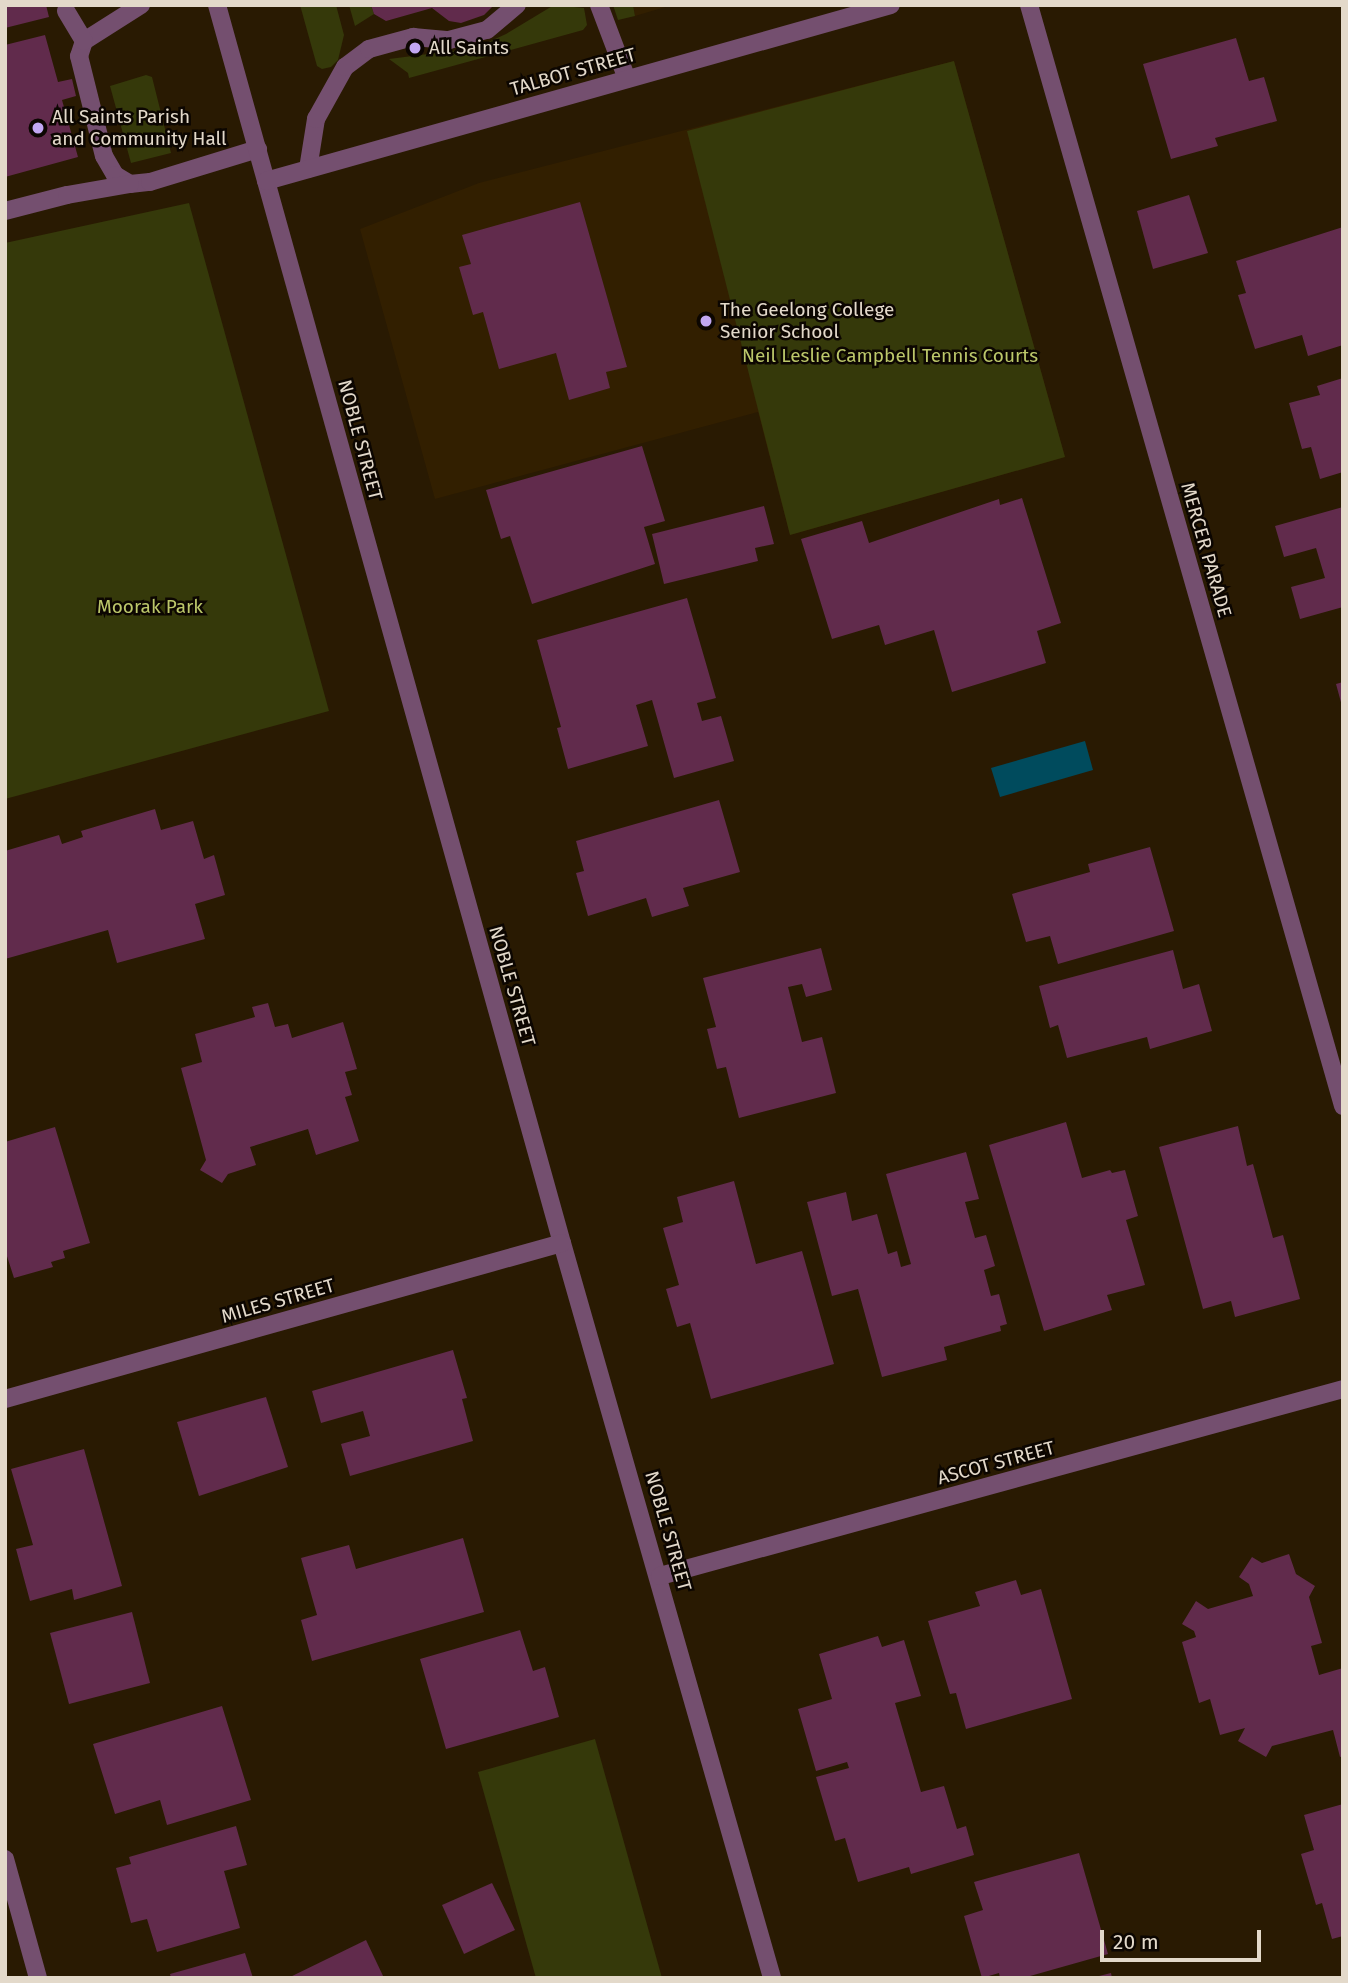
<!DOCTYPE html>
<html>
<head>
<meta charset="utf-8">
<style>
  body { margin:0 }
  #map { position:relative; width:1348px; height:1983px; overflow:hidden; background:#291a02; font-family:"Fira Sans",sans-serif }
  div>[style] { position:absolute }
  .built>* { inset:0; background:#321f00 }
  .green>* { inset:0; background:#35390a }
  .water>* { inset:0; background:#004b5d }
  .building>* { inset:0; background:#612b4c }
  .minor>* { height:18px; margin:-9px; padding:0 9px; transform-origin:9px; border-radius:9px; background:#744f6f }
  .dots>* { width:19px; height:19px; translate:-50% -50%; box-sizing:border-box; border:4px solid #0c0601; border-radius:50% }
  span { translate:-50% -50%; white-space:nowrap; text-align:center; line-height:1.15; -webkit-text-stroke:5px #0c0601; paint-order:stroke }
  .poi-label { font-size:19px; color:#e3d9ca }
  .left { translate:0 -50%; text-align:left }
  .street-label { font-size:19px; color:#e3d9ca }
  .park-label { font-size:19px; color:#bcc76a }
  .frame { position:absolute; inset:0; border:7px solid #e3d9ca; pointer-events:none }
  .scale { position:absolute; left:1100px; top:1930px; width:161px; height:32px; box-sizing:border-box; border:4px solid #e3d9ca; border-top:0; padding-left:9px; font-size:21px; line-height:24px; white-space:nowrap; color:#e3d9ca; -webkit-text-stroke:5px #0c0601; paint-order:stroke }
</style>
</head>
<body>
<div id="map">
  <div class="built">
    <i style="clip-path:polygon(633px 5px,672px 5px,635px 16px)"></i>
    <i style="clip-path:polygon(954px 61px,1065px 457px,790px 535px,758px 412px,435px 499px,360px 229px,479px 183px)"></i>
  </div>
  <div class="green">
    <i style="clip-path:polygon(300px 5px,336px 5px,344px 35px,338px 60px,331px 67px,322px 69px,317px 66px)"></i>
    <i style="clip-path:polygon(349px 5px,371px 5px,374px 14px,355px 26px)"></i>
    <i style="clip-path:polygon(554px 5px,584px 8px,587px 25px,583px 30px,409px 78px,408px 73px,389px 59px,475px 48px,506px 34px)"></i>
    <i style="clip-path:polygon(613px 5px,633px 5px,635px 16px,618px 20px)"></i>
    <i style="clip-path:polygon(954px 61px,1065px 457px,790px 535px,687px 131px)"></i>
    <i style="clip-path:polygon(146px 75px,152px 77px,171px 153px,131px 163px,110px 86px)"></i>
    <i style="clip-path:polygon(189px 203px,329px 711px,5px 799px,5px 243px)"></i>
    <i style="clip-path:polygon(595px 1739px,662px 1978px,536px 1978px,478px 1772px)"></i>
  </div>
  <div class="water">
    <i style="clip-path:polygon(1085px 741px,1093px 770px,1000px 797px,991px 768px)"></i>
  </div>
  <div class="building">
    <i style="clip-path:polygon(5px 5px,46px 5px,49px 17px,5px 28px)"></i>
    <i style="clip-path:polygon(371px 5px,494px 5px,484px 15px,461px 23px,449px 21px,432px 8px,386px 21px,374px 14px)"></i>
    <i style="clip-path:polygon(45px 35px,58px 82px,72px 79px,76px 96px,62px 100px,78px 157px,5px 177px,5px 45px)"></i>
    <i style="clip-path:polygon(1236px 38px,1249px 81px,1264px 77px,1277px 121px,1215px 138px,1218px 146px,1171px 159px,1143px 64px)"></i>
    <i style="clip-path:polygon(1189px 195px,1208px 253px,1153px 269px,1137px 211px)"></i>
    <i style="clip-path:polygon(580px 202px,627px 367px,606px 372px,610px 388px,569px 400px,556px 353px,499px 369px,483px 312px,473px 315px,459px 267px,471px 264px,462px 235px)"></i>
    <i style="clip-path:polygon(1343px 227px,1343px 345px,1308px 356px,1302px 335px,1255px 349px,1238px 295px,1246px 293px,1236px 261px)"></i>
    <i style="clip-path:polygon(1343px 378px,1343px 472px,1320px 479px,1311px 447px,1302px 449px,1289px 403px,1320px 395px,1317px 386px)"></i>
    <i style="clip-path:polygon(642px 446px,665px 521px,644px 527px,655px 564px,532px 604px,510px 536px,501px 539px,486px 490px)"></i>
    <i style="clip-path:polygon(1022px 498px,1061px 623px,1037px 631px,1046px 663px,952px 692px,934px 630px,885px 645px,879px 625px,832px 639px,801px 539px,862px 521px,869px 543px,999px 499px,1000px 505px)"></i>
    <i style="clip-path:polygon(764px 506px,774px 544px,755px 548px,758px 561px,664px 584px,652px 534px)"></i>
    <i style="clip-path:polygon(1343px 507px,1343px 607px,1300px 619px,1291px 587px,1325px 578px,1316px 548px,1284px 557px,1275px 526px)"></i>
    <i style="clip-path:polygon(687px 598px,716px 698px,697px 703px,702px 721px,721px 716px,734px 761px,674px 778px,652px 700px,636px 705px,648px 746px,568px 769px,557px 728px,561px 727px,537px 640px)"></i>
    <i style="clip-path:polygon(1343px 682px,1343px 706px,1342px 706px,1336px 684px)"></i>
    <i style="clip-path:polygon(719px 800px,740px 872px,683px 888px,689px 906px,652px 917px,646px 898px,588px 916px,576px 873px,584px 871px,576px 841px)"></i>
    <i style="clip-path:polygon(155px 809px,161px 830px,193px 821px,204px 859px,214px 855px,225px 895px,195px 904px,205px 939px,117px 963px,108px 930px,5px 959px,5px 851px,59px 835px,62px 844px,83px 837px,81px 831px)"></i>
    <i style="clip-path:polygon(1150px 847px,1174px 931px,1058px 964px,1050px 936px,1026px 942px,1012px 894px,1090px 872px,1088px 864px)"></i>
    <i style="clip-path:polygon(821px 948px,832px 990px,806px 997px,802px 984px,788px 987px,802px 1042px,822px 1037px,836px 1093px,739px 1118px,726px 1067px,717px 1069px,707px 1029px,716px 1027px,703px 978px)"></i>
    <i style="clip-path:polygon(1173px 950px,1183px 989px,1199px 984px,1212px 1031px,1150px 1049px,1147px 1037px,1067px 1058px,1058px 1025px,1050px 1028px,1039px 986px)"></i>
    <i style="clip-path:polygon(268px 1003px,275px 1027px,288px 1024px,292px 1038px,343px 1022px,357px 1069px,345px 1072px,352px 1095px,345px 1097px,359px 1141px,316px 1155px,308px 1129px,250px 1147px,256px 1165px,228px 1174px,222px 1183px,200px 1170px,206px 1160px,181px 1068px,202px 1062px,195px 1034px,255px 1017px,252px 1007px)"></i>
    <i style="clip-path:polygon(1066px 1122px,1082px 1178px,1110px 1170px,1112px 1173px,1125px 1170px,1138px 1216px,1126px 1220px,1145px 1285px,1107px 1295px,1112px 1310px,1044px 1331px,989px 1145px)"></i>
    <i style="clip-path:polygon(1238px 1126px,1247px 1166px,1253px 1164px,1273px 1238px,1283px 1235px,1300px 1299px,1235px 1317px,1231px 1301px,1203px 1309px,1159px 1147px)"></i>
    <i style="clip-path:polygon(55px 1127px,90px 1243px,63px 1251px,65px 1258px,51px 1262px,53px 1267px,14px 1278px,5px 1250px,5px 1142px)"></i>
    <i style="clip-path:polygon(966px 1152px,979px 1199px,965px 1202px,975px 1238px,986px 1235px,995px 1266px,984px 1270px,991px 1296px,999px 1294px,1007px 1324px,1000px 1326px,1001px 1331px,944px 1347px,947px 1360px,882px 1377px,858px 1289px,832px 1296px,807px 1202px,846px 1192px,852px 1221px,877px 1214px,888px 1254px,897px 1251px,901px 1267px,911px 1264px,886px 1174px)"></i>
    <i style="clip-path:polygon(734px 1181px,756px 1264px,802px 1251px,834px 1364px,711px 1399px,690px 1323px,677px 1327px,666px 1289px,679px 1285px,663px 1228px,683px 1222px,677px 1197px)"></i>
    <i style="clip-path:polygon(453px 1350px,467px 1398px,462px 1399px,473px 1441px,350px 1476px,341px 1444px,370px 1436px,363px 1411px,321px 1423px,312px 1391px)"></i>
    <i style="clip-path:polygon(266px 1397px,288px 1467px,199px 1496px,177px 1422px)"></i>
    <i style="clip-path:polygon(84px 1449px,122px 1586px,74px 1600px,72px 1589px,30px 1601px,16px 1549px,33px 1545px,11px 1469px)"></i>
    <i style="clip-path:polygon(463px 1538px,484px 1612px,312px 1661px,301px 1620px,317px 1615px,301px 1558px,349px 1545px,356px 1569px)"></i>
    <i style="clip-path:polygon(1289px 1554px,1296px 1574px,1315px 1586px,1309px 1597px,1322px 1643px,1311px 1646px,1319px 1675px,1343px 1668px,1343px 1756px,1340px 1757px,1333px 1730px,1272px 1746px,1266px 1757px,1238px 1741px,1245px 1728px,1220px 1735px,1210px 1699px,1199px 1703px,1182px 1642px,1196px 1637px,1194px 1631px,1182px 1624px,1196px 1601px,1208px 1609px,1253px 1596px,1249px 1584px,1239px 1577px,1252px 1557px,1262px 1563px)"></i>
    <i style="clip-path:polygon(1016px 1580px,1021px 1595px,1041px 1589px,1072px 1699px,966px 1729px,956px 1693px,950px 1694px,928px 1621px,980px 1606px,975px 1592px)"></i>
    <i style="clip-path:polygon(132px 1612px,150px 1683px,69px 1704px,50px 1633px)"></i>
    <i style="clip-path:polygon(520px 1630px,533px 1671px,545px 1667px,559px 1717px,446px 1749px,420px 1659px)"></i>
    <i style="clip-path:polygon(878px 1636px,882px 1647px,904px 1640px,921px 1696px,895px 1703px,921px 1792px,944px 1786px,957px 1829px,966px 1826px,974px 1855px,911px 1874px,909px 1867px,858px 1882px,845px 1838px,835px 1841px,816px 1777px,849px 1768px,847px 1762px,816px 1771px,798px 1709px,832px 1699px,819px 1654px)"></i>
    <i style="clip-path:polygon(222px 1706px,251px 1800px,167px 1825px,160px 1800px,115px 1814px,93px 1744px)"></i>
    <i style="clip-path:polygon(1343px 1804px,1343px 1936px,1332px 1939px,1322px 1903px,1316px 1905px,1301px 1854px,1314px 1850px,1304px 1815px)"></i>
    <i style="clip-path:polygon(236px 1826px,247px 1865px,224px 1871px,240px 1928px,157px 1952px,147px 1919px,131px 1923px,116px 1868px,131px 1864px,129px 1857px)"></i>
    <i style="clip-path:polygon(1079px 1853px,1108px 1954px,1023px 1978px,1000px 1978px,999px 1973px,982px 1978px,964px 1916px,983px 1910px,974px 1882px)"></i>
    <i style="clip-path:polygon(492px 1883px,515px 1930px,464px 1954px,442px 1905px)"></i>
    <i style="clip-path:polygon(366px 1940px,384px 1978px,288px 1978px)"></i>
    <i style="clip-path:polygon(245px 1953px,253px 1978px,171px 1978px,170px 1974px)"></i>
    <i style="clip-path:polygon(1111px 1973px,1112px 1978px,1095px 1978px,1095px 1977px)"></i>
  </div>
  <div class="minor">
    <i style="left:141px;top:5px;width:67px;rotate:147.7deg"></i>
    <i style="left:84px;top:41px;width:16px;rotate:108deg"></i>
    <i style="left:79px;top:56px;width:103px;rotate:76deg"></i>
    <i style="left:104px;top:156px;width:22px;rotate:60deg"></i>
    <i style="left:115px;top:175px;width:17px;rotate:31deg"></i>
    <i style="left:130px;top:184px;width:20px;rotate:-6deg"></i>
    <i style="left:150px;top:182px;width:113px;rotate:-17deg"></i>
    <i style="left:217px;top:5px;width:1285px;rotate:74.43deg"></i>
    <i style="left:562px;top:1243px;width:764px;rotate:74.05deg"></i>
    <i style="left:599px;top:5px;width:79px;rotate:69.3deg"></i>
    <i style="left:1029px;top:5px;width:1145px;rotate:74.08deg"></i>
    <i style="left:66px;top:11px;width:35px;rotate:59deg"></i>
    <i style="left:308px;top:169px;width:51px;rotate:-80.9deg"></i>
    <i style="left:316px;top:119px;width:60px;rotate:-60.9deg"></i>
    <i style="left:345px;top:67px;width:30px;rotate:-37deg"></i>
    <i style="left:369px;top:49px;width:46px;rotate:-15.3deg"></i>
    <i style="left:413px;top:37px;width:36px;rotate:5deg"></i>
    <i style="left:449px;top:40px;width:39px;rotate:-15deg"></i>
    <i style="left:487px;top:30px;width:39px;rotate:-40deg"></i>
    <i style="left:266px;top:181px;width:649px;rotate:-15.73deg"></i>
    <i style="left:5px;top:211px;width:64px;rotate:-14.5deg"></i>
    <i style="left:67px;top:195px;width:64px;rotate:-9.9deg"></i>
    <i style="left:5px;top:1399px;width:578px;rotate:-15.65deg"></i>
    <i style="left:660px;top:1576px;width:708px;rotate:-15.31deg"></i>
    <i style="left:5px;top:1859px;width:123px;rotate:74.5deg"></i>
  </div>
  <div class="dots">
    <i style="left:415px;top:48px;background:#c2a7f2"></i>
    <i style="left:38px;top:128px;background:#c2a7f2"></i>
    <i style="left:706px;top:321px;background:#c2a7f2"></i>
  </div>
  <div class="poi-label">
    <span class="left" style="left:429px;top:48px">All Saints</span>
    <span class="left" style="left:52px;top:128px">All Saints Parish<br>and Community Hall</span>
    <span class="left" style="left:720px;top:321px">The Geelong College<br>Senior School</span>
  </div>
  <div class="street-label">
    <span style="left:573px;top:72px;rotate:-16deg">TALBOT STREET</span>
    <span style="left:360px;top:440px;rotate:75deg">NOBLE STREET</span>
    <span style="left:1206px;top:550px;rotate:74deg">MERCER PARADE</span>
    <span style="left:512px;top:986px;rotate:74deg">NOBLE STREET</span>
    <span style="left:278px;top:1301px;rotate:-16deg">MILES STREET</span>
    <span style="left:996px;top:1463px;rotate:-15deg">ASCOT STREET</span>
    <span style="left:668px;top:1531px;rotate:74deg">NOBLE STREET</span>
  </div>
  <div class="park-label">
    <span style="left:890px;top:356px">Neil Leslie Campbell Tennis Courts</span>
    <span style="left:150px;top:607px">Moorak Park</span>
  </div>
  <div class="frame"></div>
  <div class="scale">20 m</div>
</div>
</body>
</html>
